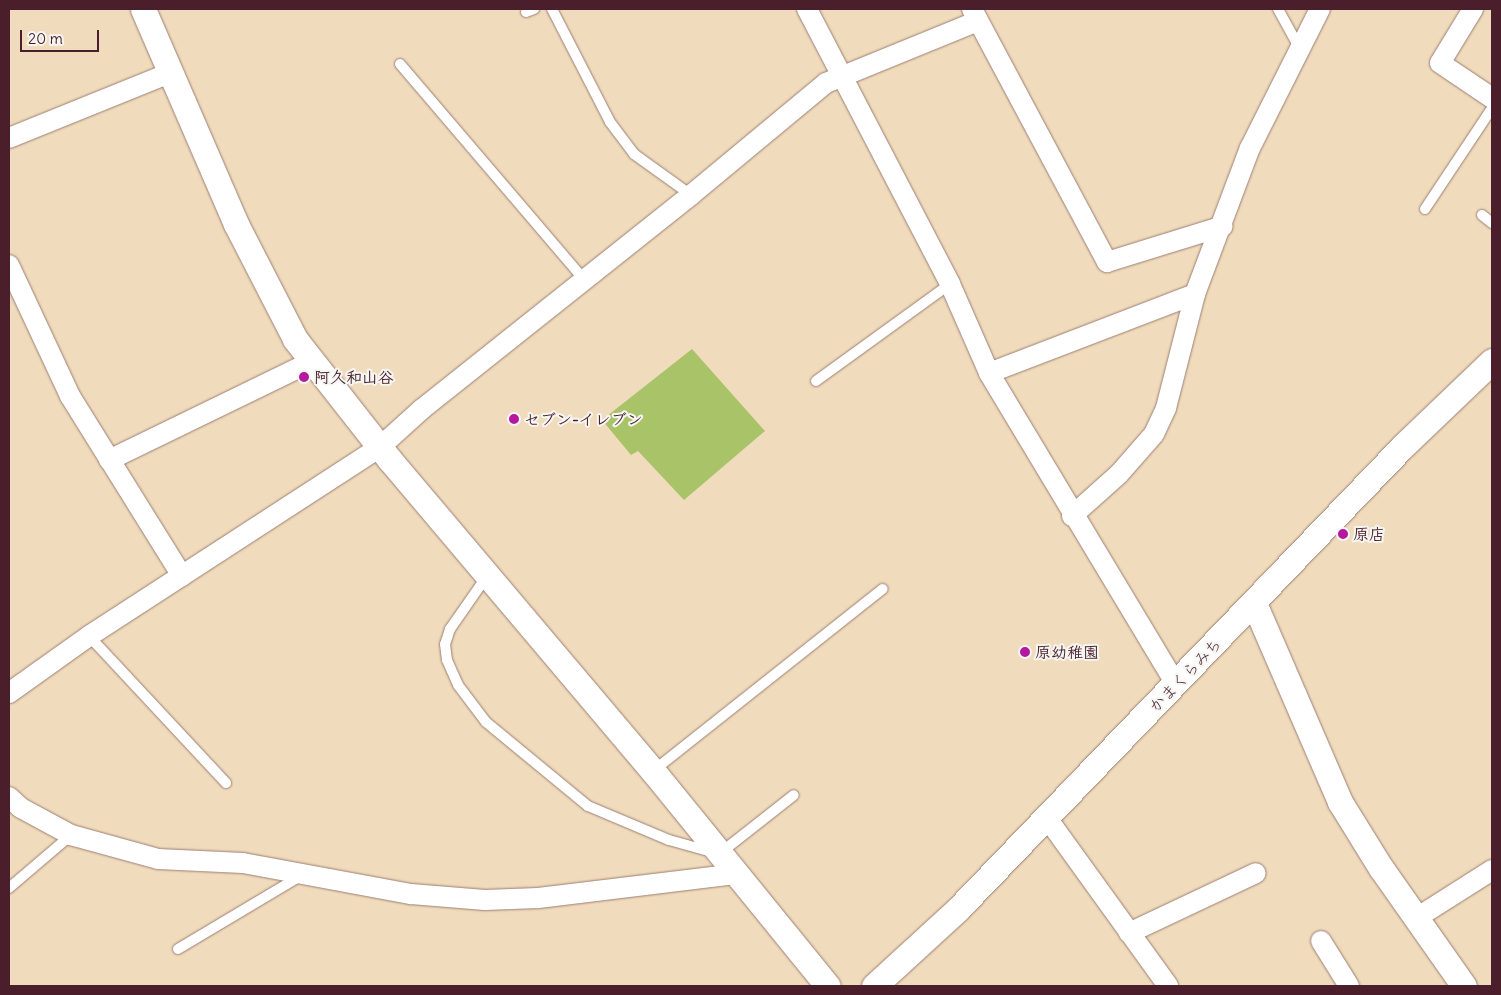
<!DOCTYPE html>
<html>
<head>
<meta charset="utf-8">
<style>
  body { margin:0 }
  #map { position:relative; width:1501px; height:995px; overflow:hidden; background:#f0dcbc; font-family:Delius,"Klee One",sans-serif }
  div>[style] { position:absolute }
  .green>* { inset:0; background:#a9c369 }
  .roads { filter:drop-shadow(0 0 1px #9d7e74) drop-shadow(0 0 1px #9d7e74) }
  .service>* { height:10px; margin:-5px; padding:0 5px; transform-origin:5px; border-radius:5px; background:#fff }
  .minor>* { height:20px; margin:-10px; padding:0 10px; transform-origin:10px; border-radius:10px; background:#fff }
  .tertiary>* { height:25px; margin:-12.5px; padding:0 12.5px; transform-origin:12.5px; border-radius:12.5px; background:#fff }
  .dots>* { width:14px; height:14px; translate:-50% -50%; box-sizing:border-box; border:2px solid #f6f6f2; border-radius:50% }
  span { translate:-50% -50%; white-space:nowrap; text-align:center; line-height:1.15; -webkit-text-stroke:4px #f6f6f2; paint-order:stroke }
  .poi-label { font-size:16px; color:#4a1f2b; font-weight:700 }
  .left { translate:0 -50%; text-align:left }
  .street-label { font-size:16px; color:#4a1f2b }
  .frame { position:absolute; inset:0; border:10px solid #4a1f2b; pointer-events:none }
  .scale { position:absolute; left:20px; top:30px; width:79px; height:22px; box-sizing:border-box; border:2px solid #4a1f2b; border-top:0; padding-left:6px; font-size:15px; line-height:18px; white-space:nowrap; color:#4a1f2b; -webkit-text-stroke:4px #f6f6f2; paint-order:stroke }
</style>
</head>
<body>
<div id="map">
  <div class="green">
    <i style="clip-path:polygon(692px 349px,765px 431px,684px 500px,638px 451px,631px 455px,602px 420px)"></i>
  </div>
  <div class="roads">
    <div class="service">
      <i style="left:552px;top:9px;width:127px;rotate:62.8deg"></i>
      <i style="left:610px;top:122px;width:40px;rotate:53deg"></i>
      <i style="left:634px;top:154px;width:70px;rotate:35.7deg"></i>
      <i style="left:1278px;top:9px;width:43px;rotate:61.1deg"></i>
      <i style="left:526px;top:12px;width:9px;rotate:-21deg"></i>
      <i style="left:400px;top:64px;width:282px;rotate:49.5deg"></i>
      <i style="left:1425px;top:209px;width:121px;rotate:-56.4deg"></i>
      <i style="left:1482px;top:215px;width:13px;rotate:39deg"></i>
      <i style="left:816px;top:381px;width:165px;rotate:-35.9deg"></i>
      <i style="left:487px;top:576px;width:65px;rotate:124.9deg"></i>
      <i style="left:450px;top:629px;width:16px;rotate:108deg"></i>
      <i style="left:445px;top:644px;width:16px;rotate:83deg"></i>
      <i style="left:447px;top:660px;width:27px;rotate:66deg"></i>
      <i style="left:458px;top:685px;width:46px;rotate:52.9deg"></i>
      <i style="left:486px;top:722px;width:132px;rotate:39.5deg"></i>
      <i style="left:588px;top:806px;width:88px;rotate:22.8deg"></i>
      <i style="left:669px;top:840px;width:52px;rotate:15.6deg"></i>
      <i style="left:719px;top:854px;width:95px;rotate:-38.2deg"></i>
      <i style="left:89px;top:636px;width:201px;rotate:47deg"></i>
      <i style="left:653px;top:771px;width:293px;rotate:-38.4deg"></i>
      <i style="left:9px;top:888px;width:82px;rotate:-40.5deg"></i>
      <i style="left:178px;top:949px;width:144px;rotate:-30.8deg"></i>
    </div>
    <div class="minor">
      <i style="left:807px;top:9px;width:310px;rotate:62.5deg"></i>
      <i style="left:950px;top:284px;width:97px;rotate:66.3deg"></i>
      <i style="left:989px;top:373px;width:363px;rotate:59deg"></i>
      <i style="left:972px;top:9px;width:287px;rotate:61.9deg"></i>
      <i style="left:1107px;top:262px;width:121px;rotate:-17.2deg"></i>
      <i style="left:1473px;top:9px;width:63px;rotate:121.4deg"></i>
      <i style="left:1440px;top:63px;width:63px;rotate:33.9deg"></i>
      <i style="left:9px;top:138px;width:174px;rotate:-22deg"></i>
      <i style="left:9px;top:265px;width:145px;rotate:65deg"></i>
      <i style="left:70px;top:396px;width:212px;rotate:58.1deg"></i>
      <i style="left:989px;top:373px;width:221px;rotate:-21deg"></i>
      <i style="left:109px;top:460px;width:227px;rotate:-25.9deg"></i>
      <i style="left:1072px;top:516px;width:63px;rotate:-41.8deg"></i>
      <i style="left:1119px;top:474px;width:53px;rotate:-48.8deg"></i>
      <i style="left:1154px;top:434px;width:29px;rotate:-65deg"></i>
      <i style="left:1166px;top:408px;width:118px;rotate:-75.7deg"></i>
      <i style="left:1195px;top:294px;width:156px;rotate:-69.4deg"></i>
      <i style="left:1250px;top:148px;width:156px;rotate:-63.3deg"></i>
      <i style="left:9px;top:693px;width:98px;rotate:-35.5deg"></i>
      <i style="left:89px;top:636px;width:347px;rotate:-33deg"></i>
      <i style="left:380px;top:447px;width:57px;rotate:-42.1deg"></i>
      <i style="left:422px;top:409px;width:344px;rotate:-38.5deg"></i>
      <i style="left:691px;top:195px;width:175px;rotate:-39.7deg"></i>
      <i style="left:826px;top:83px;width:164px;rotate:-22.2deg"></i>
      <i style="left:9px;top:797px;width:16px;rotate:43deg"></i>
      <i style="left:21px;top:808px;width:57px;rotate:28.4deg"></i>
      <i style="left:71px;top:835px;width:90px;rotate:15.4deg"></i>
      <i style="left:158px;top:859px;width:85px;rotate:2.7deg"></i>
      <i style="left:243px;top:863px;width:171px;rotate:10.5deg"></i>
      <i style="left:411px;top:894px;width:74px;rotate:4.6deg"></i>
      <i style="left:485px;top:900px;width:53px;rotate:-2.2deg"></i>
      <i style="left:538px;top:898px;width:199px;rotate:-6.9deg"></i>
      <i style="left:1047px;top:818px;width:207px;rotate:54.2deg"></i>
      <i style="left:1418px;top:917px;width:88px;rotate:-32.4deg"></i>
      <i style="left:1129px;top:933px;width:140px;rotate:-25.3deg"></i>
      <i style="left:1321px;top:941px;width:53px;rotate:58.1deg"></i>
    </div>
    <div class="tertiary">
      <i style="left:143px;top:9px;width:234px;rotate:66.6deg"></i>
      <i style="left:236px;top:224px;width:129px;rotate:62.8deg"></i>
      <i style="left:295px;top:339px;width:154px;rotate:51.9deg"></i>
      <i style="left:390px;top:460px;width:407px;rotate:49.8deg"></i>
      <i style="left:653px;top:771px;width:277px;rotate:50.9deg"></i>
      <i style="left:1254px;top:603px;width:217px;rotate:66.6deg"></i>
      <i style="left:1340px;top:802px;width:78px;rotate:58.2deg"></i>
      <i style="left:1381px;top:868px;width:144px;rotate:54.9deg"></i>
      <i style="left:874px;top:986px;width:113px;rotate:-42.5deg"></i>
      <i style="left:957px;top:910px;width:644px;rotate:-46.13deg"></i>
      <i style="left:1403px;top:446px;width:123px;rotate:-43.7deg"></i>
    </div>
  </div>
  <div class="dots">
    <i style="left:304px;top:377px;background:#b5179e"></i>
    <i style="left:514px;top:419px;background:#b5179e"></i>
    <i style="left:1343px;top:534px;background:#b5179e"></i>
    <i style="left:1025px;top:652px;background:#b5179e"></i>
  </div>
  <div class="poi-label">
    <span class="left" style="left:314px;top:377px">阿久和山谷</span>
    <span class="left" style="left:524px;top:419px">セブン-イレブン</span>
    <span class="left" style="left:1353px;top:534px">原店</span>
    <span class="left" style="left:1035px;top:652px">原幼稚園</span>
  </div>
  <div class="street-label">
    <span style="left:1185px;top:675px;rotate:-46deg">かまくらみち</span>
  </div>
  <div class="frame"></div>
  <div class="scale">20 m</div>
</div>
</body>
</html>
